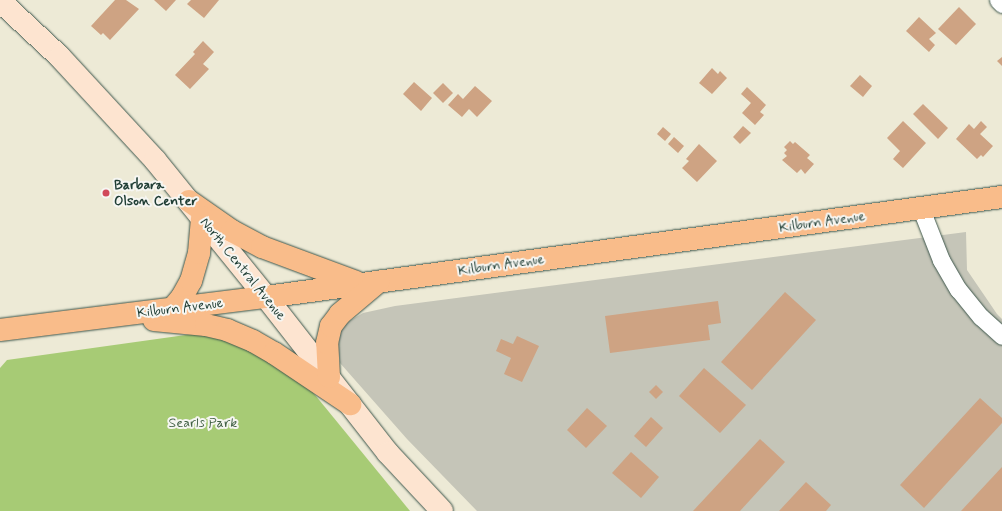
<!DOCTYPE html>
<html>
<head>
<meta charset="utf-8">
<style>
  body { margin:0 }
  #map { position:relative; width:1002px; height:511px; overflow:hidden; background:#edead6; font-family:Mynerve,sans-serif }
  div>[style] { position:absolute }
  .industrial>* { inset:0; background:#c5c5b8 }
  .green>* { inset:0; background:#a7cb75 }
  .building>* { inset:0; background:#cea383 }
  .roads { filter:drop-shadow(0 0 1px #3e574c) drop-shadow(0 0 1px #3e574c) }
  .street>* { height:17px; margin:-8.5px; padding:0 8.5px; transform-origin:8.5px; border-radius:8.5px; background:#fff }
  .secondary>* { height:22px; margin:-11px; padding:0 11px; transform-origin:11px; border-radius:11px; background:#fde4d0 }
  .primary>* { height:22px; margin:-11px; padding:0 11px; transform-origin:11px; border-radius:11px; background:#f9bc8a }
  .dots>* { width:11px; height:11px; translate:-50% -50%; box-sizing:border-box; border:2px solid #f6f6f2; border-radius:50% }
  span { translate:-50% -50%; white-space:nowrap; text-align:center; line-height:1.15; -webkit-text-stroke:4px #f6f6f2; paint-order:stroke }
  .poi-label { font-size:14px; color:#1f3d34; font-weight:700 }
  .left { translate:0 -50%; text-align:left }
  .street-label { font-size:14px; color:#1f3d34 }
  .park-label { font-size:14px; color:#416044 }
</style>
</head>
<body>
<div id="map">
  <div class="industrial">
    <i style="clip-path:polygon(966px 232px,967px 270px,997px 314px,1002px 319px,1002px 511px,477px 511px,407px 439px,340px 363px,337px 336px,346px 323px,363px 313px,395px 306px)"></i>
  </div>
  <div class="green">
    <i style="clip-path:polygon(207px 332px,255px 344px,302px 379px,410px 511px,0 511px,0 368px,7px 360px)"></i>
  </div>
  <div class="building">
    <i style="clip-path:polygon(115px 0,126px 0,139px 9px,110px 40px,103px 33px,101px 35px,91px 26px)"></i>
    <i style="clip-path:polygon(154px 0,176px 0,166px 11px)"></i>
    <i style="clip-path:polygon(191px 0,219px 0,204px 18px,187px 4px)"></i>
    <i style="clip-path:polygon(959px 7px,976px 24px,956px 45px,938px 29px)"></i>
    <i style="clip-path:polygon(919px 17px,936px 33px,929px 39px,935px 45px,929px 52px,906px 31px)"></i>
    <i style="clip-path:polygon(203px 41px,214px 52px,203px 64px,209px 69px,190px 89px,175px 75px,195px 54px,193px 52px)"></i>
    <i style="clip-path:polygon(1002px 57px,1002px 66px,997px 61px)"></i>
    <i style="clip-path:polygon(712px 68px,718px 74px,720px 71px,727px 78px,712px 94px,699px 83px)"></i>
    <i style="clip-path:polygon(860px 75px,872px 86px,863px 97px,850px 86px)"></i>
    <i style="clip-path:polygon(414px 82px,432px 98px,421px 111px,403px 94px)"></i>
    <i style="clip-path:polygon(443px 83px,453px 93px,443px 103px,433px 93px)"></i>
    <i style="clip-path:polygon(475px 86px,492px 101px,477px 117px,469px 109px,462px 117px,448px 105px,458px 94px,463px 99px)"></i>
    <i style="clip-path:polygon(747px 87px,766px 105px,760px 112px,764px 115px,755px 125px,742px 113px,751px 103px,741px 94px)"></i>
    <i style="clip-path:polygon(923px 104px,948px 128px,938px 139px,913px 114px)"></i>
    <i style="clip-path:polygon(903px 121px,926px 143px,903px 168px,893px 159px,900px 151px,887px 138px)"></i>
    <i style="clip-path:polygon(981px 121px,987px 127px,980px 134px,993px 146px,983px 157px,981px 155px,977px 159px,956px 139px,969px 124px,974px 129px)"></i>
    <i style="clip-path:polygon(743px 126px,751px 133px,740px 144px,733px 137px)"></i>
    <i style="clip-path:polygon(663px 127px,671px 134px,665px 141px,657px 134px)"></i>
    <i style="clip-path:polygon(674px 137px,684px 146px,678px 153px,668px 144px)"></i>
    <i style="clip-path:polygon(790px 141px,793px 144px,795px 142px,810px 155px,807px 158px,814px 164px,805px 174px,801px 169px,797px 173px,782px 160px,787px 156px,784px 153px,787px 150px,784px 147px)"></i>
    <i style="clip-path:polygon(699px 144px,717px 161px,697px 182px,682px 168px,689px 161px,686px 159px)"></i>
    <i style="clip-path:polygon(785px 292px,816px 320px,752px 390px,721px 362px)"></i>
    <i style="clip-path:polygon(718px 301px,721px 323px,708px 325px,710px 340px,610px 353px,605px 316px)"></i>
    <i style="clip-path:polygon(517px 336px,539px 346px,522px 382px,504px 374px,511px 358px,496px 351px,501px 339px,513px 344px)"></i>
    <i style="clip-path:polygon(704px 368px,746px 405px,720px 433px,679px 396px)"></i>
    <i style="clip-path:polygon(656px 385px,663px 392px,656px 399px,649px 392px)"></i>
    <i style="clip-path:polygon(980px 398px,1002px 418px,1002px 423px,924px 508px,900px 485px)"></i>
    <i style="clip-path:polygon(587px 408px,607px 426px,586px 448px,567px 430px)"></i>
    <i style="clip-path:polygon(651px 417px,663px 428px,646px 447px,634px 436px)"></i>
    <i style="clip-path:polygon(760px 439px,785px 462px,740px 511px,693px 511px)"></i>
    <i style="clip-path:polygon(631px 452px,659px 477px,641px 498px,612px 473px)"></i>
    <i style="clip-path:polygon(1002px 467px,1002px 511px,961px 511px)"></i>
    <i style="clip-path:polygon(806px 482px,831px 505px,826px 511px,779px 511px)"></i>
  </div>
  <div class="roads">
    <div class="street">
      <i style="left:998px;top:0;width:6px;rotate:45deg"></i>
      <i style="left:921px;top:209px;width:55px;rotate:68.6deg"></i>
      <i style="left:941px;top:260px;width:34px;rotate:60deg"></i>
      <i style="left:958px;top:289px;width:36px;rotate:51deg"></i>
      <i style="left:981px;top:317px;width:28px;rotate:42deg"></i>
    </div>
    <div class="secondary">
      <i style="left:0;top:1px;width:82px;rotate:43deg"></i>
      <i style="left:60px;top:57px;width:140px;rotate:47.3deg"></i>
      <i style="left:155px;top:160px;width:176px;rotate:51deg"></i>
      <i style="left:266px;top:297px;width:198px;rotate:52deg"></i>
      <i style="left:388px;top:453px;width:79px;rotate:47deg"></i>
    </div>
    <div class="primary">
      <i style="left:189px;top:201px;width:52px;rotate:34.9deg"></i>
      <i style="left:232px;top:231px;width:34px;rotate:28deg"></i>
      <i style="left:262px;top:247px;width:100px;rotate:20.4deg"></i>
      <i style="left:172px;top:309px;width:16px;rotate:-50deg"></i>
      <i style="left:182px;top:297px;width:18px;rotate:-61deg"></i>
      <i style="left:191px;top:281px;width:29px;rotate:-74deg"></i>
      <i style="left:199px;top:253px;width:36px;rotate:-85deg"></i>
      <i style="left:154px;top:320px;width:52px;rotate:5.5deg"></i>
      <i style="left:206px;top:325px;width:22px;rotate:13deg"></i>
      <i style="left:227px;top:330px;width:28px;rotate:23deg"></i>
      <i style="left:253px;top:341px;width:24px;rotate:30deg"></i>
      <i style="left:274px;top:353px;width:92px;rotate:33.9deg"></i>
      <i style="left:0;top:330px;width:268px;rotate:-7.1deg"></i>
      <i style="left:266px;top:297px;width:743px;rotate:-7.74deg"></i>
      <i style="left:329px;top:377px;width:34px;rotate:-93deg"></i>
      <i style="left:327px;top:343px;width:17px;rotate:-77deg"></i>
      <i style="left:331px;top:326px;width:15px;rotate:-53deg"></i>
      <i style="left:340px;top:314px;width:50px;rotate:-40.1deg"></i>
    </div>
  </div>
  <div class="dots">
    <i style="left:106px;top:193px;background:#d1495b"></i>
  </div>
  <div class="poi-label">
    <span class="left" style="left:114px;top:193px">Barbara<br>Olson Center</span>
  </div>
  <div class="street-label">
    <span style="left:822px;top:222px;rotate:-8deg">Kilburn Avenue</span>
    <span style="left:501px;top:265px;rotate:-8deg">Kilburn Avenue</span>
    <span style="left:243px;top:269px;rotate:51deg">North Central Avenue</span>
    <span style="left:180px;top:308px;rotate:-7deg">Kilburn Avenue</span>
  </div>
  <div class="park-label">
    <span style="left:203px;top:423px">Searls Park</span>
  </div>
</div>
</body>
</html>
